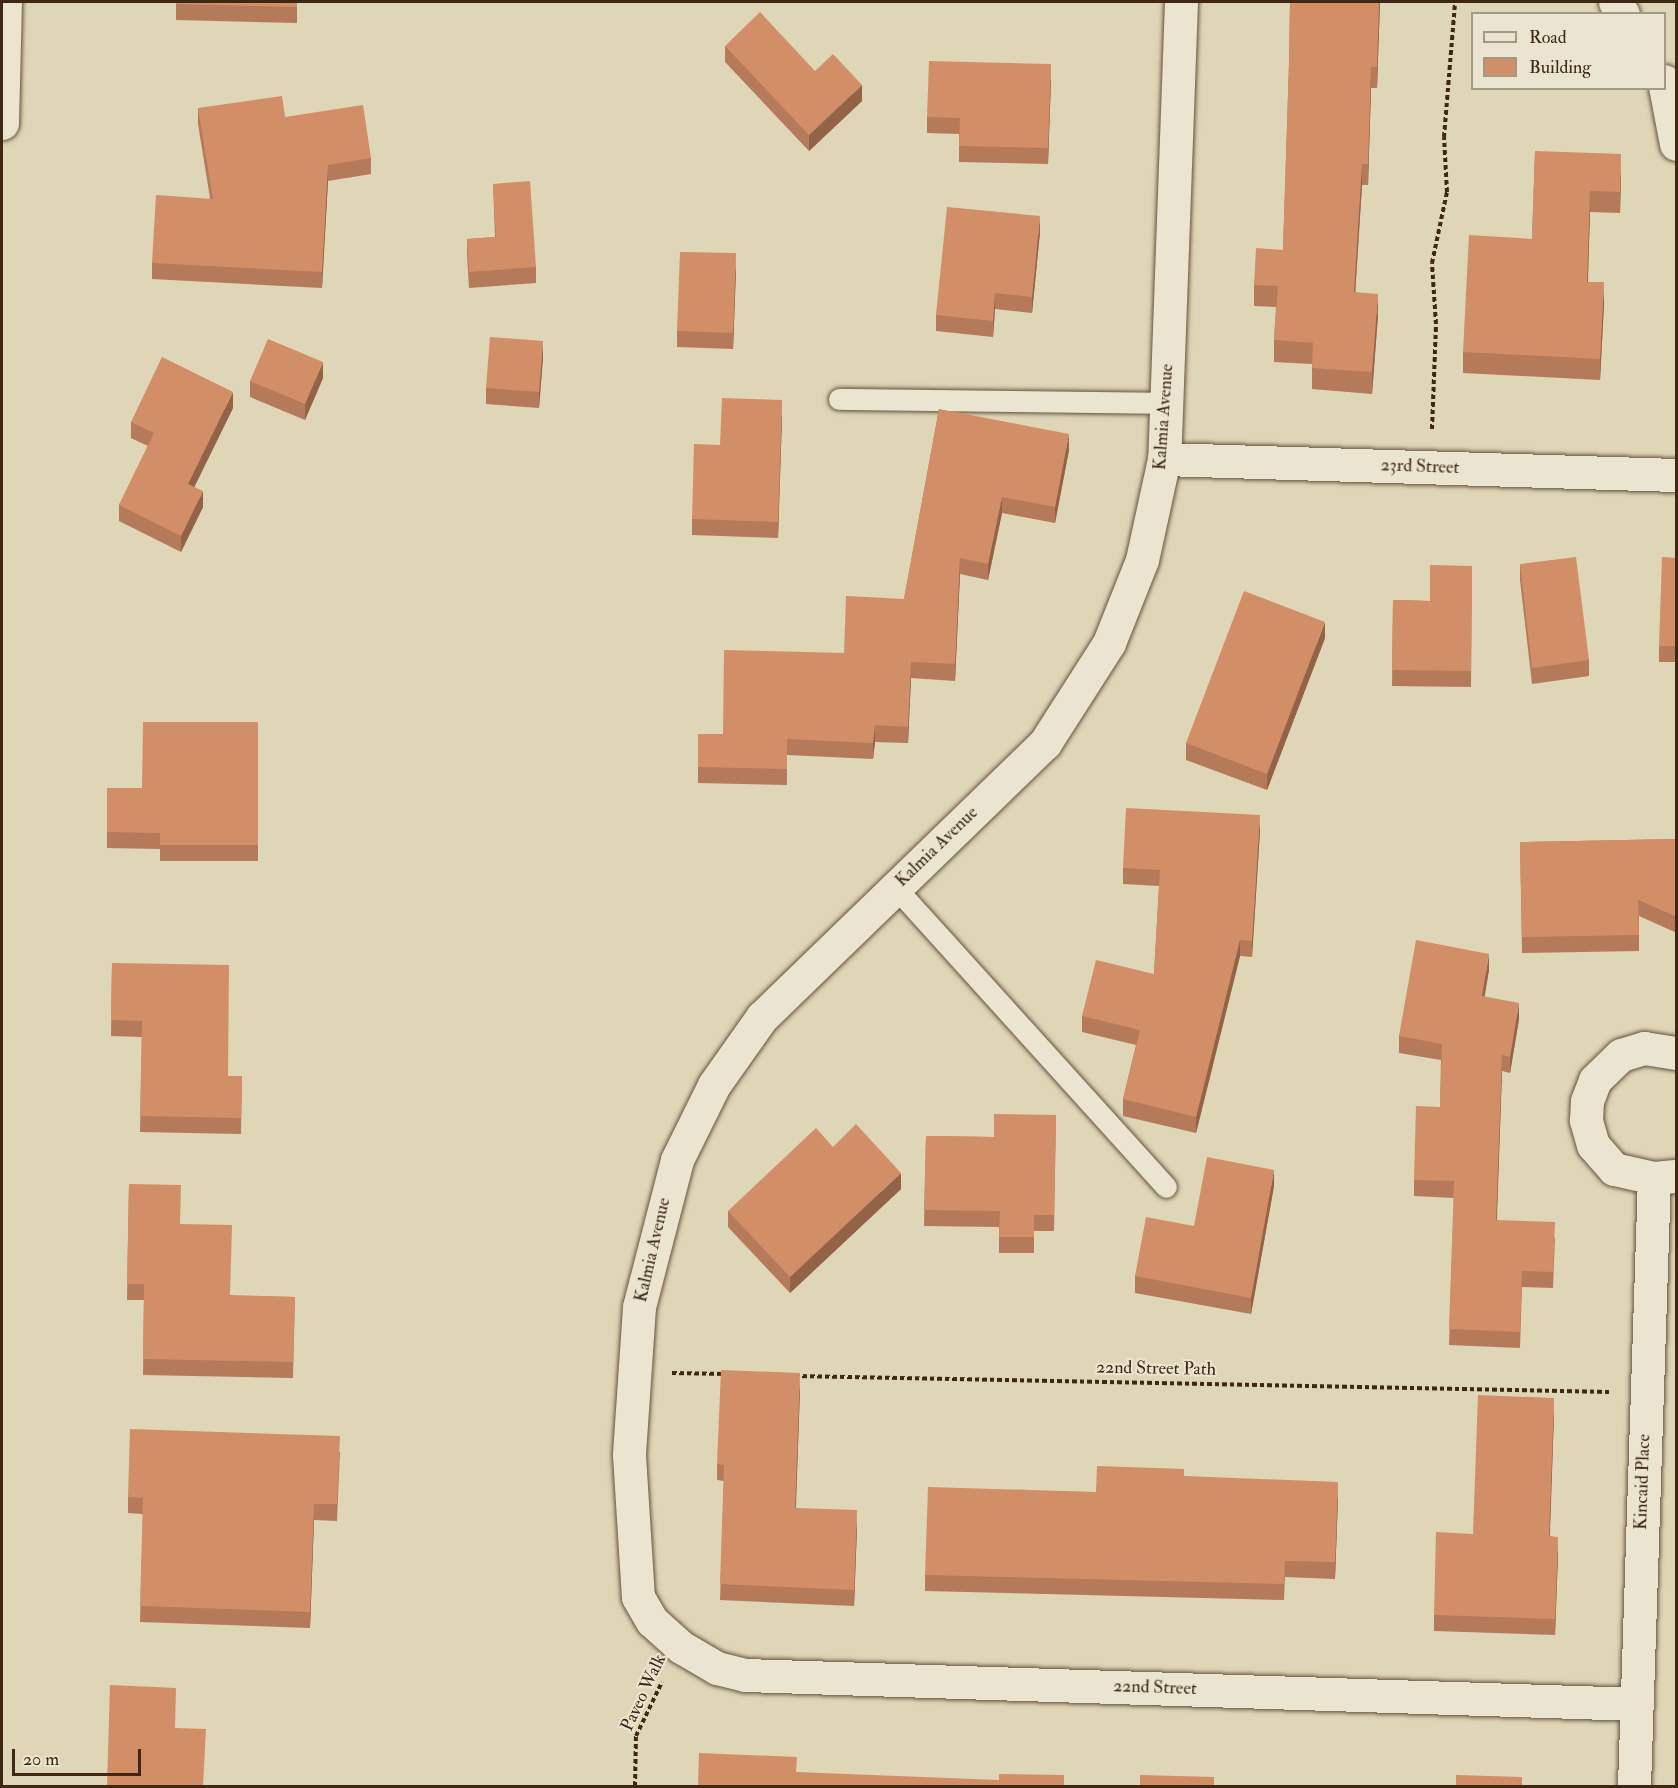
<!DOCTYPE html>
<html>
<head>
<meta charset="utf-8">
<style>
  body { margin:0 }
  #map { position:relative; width:1678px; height:1788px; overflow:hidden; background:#dfd5b7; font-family:"IM FELL Double Pica",serif }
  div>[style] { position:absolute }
  .path>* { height:4px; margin-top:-2px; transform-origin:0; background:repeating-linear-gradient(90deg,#3e2713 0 4.5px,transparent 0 7.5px) }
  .roads { filter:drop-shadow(0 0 2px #66523c) drop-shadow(0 0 2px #66523c) }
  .service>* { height:21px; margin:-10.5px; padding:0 10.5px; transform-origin:10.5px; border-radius:10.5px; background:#eae4d0 }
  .minor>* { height:33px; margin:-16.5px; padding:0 16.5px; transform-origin:16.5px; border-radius:16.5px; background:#eae4d0 }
  .wall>* { inset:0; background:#b57a59 }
  .shaded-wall>* { inset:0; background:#936348 }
  .building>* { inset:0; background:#d28e67 }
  span { translate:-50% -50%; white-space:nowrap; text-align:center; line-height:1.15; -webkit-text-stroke:4.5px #eae4d0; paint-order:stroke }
  .street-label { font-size:18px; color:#3e2713 }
  .frame { position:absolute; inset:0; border:3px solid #3e2713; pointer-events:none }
  .legend { position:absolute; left:1471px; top:12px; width:195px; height:78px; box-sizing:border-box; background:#eae4d0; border:2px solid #a59884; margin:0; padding:8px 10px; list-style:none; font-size:18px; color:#3e2713 }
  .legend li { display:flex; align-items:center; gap:12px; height:30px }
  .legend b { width:30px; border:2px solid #a59884 }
  .scale { position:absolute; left:12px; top:1749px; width:129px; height:27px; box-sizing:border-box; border:3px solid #3e2713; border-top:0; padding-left:8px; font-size:18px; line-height:21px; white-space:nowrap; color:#3e2713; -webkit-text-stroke:4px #eae4d0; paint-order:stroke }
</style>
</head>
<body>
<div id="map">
  <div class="path">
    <i style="left:1432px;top:429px;width:105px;rotate:-87.8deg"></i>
    <i style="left:1436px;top:324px;width:61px;rotate:-93.8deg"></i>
    <i style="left:1432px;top:263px;width:73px;rotate:-78.1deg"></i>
    <i style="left:1447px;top:192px;width:55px;rotate:-93.1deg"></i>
    <i style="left:1444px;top:137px;width:135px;rotate:-85.3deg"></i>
    <i style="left:672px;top:1373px;width:53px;rotate:1.1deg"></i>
    <i style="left:795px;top:1376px;width:815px;rotate:1.12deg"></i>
    <i style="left:635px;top:1786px;width:50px;rotate:-88.9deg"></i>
    <i style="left:636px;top:1736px;width:60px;rotate:-64.3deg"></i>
  </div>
  <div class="roads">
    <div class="service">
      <i style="left:839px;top:399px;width:327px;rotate:0.7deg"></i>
      <i style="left:895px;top:887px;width:404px;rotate:47.9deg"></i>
    </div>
    <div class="minor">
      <i style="left:1181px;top:2px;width:457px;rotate:92.1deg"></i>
      <i style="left:1164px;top:459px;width:103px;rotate:102.3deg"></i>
      <i style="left:1142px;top:560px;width:89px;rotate:111.7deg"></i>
      <i style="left:1109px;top:643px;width:119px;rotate:122.6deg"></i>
      <i style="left:1045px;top:743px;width:394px;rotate:135.9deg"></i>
      <i style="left:762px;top:1017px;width:83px;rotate:125.2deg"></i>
      <i style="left:714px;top:1085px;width:84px;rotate:116.3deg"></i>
      <i style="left:677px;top:1160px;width:152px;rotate:104.5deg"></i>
      <i style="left:639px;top:1307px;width:148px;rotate:93.9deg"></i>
      <i style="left:629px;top:1455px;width:142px;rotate:86.4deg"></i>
      <i style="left:638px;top:1597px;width:28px;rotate:60deg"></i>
      <i style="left:652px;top:1621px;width:39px;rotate:42deg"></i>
      <i style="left:681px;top:1647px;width:42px;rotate:30.3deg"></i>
      <i style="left:717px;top:1668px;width:29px;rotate:14deg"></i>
      <i style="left:745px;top:1675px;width:891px;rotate:1.86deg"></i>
      <i style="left:1615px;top:2px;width:14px;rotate:56deg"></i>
      <i style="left:1664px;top:81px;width:64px;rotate:79.2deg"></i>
      <i style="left:2px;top:123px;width:121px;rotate:-88.6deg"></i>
      <i style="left:1164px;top:459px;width:512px;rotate:1.79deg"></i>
      <i style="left:1675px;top:1176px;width:21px;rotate:175deg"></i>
      <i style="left:1654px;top:1178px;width:41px;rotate:-167.3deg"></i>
      <i style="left:1614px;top:1169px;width:32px;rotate:-131deg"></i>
      <i style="left:1593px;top:1145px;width:26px;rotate:-106deg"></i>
      <i style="left:1586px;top:1120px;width:19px;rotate:-87deg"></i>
      <i style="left:1587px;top:1101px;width:22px;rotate:-69deg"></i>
      <i style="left:1595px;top:1080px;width:36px;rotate:-44deg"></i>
      <i style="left:1621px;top:1055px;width:24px;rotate:-17deg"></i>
      <i style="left:1644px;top:1048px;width:32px;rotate:9deg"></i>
      <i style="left:1634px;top:1786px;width:608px;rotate:-88.12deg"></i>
    </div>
  </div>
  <div class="wall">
    <i style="clip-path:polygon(176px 2px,297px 2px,297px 23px,176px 20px)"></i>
    <i style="clip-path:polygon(1290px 2px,1380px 2px,1377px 88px,1371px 88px,1368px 185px,1362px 185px,1355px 292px,1378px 315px,1372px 394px,1312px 389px,1312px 364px,1274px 362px,1274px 340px,1276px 307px,1254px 306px,1254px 285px,1283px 250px,1289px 64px)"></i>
    <i style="clip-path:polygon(725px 46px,815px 71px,862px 101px,809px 151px,725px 62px)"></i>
    <i style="clip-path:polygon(1051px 80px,1048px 164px,959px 162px,959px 134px,927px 133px,927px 117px)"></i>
    <i style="clip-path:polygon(198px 108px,285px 117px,371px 158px,371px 174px,328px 181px,322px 288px,152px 279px,152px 263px,210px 198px,198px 124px)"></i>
    <i style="clip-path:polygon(1535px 151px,1621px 175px,1620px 213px,1590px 212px,1588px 282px,1604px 304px,1600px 380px,1463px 373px,1463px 352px,1532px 239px)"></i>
    <i style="clip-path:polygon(493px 184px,536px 267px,536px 283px,469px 288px,467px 255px,467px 239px,495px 237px)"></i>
    <i style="clip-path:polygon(1040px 232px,1032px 313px,995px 309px,993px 337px,936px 331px,936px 315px)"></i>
    <i style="clip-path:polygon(736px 270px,733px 349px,677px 347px,677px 331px)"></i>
    <i style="clip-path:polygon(543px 357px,539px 408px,486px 404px,486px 388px)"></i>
    <i style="clip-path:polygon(323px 378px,305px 420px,250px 397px,250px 381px)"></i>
    <i style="clip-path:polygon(233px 408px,194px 487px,203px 507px,181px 552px,119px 521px,119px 505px,148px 446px,131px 438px,131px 422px)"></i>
    <i style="clip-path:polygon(939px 409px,1069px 450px,1055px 523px,1002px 513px,988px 580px,960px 574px,955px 681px,911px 678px,908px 743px,875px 742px,873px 759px,787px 755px,787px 785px,698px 783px,698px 734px,723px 734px,844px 653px,904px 599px)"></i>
    <i style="clip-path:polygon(782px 416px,778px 538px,692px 535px,692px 519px,720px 445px)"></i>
    <i style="clip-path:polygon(1677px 558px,1677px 662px,1659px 662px,1659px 646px)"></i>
    <i style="clip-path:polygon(1520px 564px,1589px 660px,1589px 676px,1532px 684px,1520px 580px)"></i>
    <i style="clip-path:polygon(1472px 566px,1471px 687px,1392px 686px,1393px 600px,1430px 601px)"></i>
    <i style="clip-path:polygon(1325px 638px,1267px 790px,1186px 760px,1186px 743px)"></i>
    <i style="clip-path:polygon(258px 722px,258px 861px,160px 861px,160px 849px,107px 848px,107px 788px,142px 788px)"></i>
    <i style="clip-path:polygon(1260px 831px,1252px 957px,1240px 956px,1196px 1133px,1123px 1116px,1123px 1099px,1136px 1045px,1082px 1032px,1082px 1016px,1154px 974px,1159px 886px,1123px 884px,1123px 868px)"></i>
    <i style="clip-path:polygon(1677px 839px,1677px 933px,1639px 916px,1639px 951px,1522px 953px,1520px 842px)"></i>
    <i style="clip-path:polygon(112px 963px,228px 1076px,242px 1076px,241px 1134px,140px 1132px,142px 1037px,111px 1036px)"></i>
    <i style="clip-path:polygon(1489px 970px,1484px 996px,1519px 1019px,1510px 1073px,1502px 1071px,1497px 1220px,1555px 1238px,1553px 1288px,1522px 1287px,1520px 1348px,1449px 1345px,1454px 1198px,1414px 1196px,1414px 1180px,1440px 1107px,1441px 1060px,1399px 1053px,1399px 1036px)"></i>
    <i style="clip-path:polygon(1056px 1115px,1054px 1231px,1034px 1231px,1034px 1253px,999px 1253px,999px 1227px,924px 1226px,926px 1136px,994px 1137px)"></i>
    <i style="clip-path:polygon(129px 1184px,180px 1224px,230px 1296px,295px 1297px,293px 1378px,143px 1375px,144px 1300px,127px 1300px)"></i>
    <i style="clip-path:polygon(1274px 1186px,1251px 1314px,1135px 1293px,1135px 1276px,1194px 1226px)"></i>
    <i style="clip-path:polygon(901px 1189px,790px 1293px,728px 1227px,728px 1211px)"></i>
    <i style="clip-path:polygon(800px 1389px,796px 1508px,857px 1527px,854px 1606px,720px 1600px,724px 1481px,717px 1480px,717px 1464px)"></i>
    <i style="clip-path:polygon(1554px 1414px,1550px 1536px,1558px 1553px,1555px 1635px,1434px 1631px,1434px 1615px,1473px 1534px)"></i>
    <i style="clip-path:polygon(340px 1452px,337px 1521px,314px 1520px,310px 1628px,140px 1622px,143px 1514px,128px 1513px,128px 1497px)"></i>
    <i style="clip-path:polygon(1184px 1476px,1338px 1498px,1335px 1579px,1285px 1577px,1284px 1600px,925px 1591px,925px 1575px,1096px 1492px)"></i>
  </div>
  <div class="shaded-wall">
    <i style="clip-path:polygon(1379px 2px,1380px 2px,1377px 88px,1377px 67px)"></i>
    <i style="clip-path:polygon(1051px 64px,1051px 80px,1048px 164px,1048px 148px)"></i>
    <i style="clip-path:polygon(1371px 67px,1371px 88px,1368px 185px,1368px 164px)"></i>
    <i style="clip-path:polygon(862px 85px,862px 101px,809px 151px,809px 135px)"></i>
    <i style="clip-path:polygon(1621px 154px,1621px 175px,1620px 213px,1620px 192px)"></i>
    <i style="clip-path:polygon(1362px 164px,1362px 185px,1354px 313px,1354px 292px)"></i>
    <i style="clip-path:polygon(328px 165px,328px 181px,322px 288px,322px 272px)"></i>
    <i style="clip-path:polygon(1590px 191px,1590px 212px,1587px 303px,1587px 282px)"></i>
    <i style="clip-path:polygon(1040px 216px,1040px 232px,1032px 313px,1032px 297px)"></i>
    <i style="clip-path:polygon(736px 253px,736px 270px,733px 349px,733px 333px)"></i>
    <i style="clip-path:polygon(1604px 282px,1604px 304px,1600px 380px,1600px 359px)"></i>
    <i style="clip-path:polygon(995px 293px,995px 309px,993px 337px,993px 321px)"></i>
    <i style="clip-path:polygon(1378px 294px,1378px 315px,1372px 394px,1372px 372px)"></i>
    <i style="clip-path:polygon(543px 341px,543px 357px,539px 408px,539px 392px)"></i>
    <i style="clip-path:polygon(323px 362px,323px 378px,305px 420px,305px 404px)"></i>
    <i style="clip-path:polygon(233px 392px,233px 408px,188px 500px,188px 484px)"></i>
    <i style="clip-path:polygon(782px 400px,782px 416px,778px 538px,778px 522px)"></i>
    <i style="clip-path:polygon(1069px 434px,1069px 450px,1055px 523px,1055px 507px)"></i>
    <i style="clip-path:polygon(203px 491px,203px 507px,181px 552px,181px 536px)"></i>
    <i style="clip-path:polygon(1002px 497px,1002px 513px,988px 580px,988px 564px)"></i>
    <i style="clip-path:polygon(960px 558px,960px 574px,955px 681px,955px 664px)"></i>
    <i style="clip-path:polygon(1325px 622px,1325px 638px,1267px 790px,1267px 774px)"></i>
    <i style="clip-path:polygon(911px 662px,911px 678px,908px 743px,908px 727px)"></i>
    <i style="clip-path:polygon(875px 725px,875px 742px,873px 759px,873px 743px)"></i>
    <i style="clip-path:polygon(1260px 815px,1260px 831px,1252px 957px,1252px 941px)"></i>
    <i style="clip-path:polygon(1240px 940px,1240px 956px,1196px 1133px,1196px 1117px)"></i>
    <i style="clip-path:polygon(1489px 954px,1489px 970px,1482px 1012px,1482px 996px)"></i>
    <i style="clip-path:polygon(1519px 1003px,1519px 1019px,1510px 1073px,1510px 1057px)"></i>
    <i style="clip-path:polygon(1502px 1055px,1502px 1071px,1496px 1236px,1496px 1220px)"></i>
    <i style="clip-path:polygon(1274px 1170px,1274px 1186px,1251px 1314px,1251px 1298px)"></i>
    <i style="clip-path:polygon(901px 1173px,901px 1189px,790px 1293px,790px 1277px)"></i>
    <i style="clip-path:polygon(800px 1373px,800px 1389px,795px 1524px,795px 1508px)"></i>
    <i style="clip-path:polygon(1554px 1398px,1554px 1414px,1549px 1552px,1549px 1536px)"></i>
    <i style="clip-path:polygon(1338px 1482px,1338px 1498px,1335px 1579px,1335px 1562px)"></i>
    <i style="clip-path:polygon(314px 1504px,314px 1520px,310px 1628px,310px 1612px)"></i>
    <i style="clip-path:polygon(857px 1510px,857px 1527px,854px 1606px,854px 1590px)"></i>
    <i style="clip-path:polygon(1558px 1537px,1558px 1553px,1555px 1635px,1555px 1619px)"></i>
  </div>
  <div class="building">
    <i style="clip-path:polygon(176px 2px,297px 2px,297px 7px,176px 4px)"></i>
    <i style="clip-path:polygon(1290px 2px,1379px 2px,1377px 67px,1371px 67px,1368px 164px,1362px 164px,1354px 292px,1378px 294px,1372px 372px,1312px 368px,1313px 343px,1274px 340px,1278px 286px,1254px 285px,1256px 248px,1283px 250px,1289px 64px)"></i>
    <i style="clip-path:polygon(760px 12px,815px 71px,833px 54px,862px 85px,809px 135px,725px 46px)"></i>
    <i style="clip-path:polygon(929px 61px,1051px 64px,1048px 148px,959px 146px,960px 118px,927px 117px)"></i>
    <i style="clip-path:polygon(282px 96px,285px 117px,363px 105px,371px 158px,328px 165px,322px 272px,152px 263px,156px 195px,213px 199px,198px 108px)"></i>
    <i style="clip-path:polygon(1535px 151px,1621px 154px,1620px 192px,1590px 191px,1587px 282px,1604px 282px,1600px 359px,1463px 352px,1469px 235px,1532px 239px)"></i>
    <i style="clip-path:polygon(530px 181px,536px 267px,469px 272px,467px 239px,496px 237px,493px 184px)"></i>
    <i style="clip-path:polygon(947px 207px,1040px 216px,1032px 297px,995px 293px,993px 321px,936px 315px)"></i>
    <i style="clip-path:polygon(680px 252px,736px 253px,733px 333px,677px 331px)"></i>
    <i style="clip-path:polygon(490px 337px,543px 341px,539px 392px,486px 388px)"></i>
    <i style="clip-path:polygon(268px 339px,323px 362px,305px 404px,250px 381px)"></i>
    <i style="clip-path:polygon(162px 357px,233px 392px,188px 484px,203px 491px,181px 536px,119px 505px,154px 433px,131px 422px)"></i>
    <i style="clip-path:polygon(722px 398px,782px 400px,778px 522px,692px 519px,694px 444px,720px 445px)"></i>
    <i style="clip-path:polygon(939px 409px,1069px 434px,1055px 507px,1002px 497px,988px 564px,960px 558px,955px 664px,911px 662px,908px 727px,875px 725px,873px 743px,787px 739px,787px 769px,698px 767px,698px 734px,723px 734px,724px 650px,844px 653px,846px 596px,904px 599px)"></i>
    <i style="clip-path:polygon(1576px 557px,1589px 660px,1532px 668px,1520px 564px)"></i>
    <i style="clip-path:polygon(1662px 557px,1677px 558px,1677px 646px,1659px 646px)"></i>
    <i style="clip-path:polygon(1430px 565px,1472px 566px,1471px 671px,1392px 670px,1393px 600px,1430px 601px)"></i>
    <i style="clip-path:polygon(1244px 591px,1325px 622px,1267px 774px,1186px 743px)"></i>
    <i style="clip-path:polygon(143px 722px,258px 722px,258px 845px,160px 845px,160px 833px,107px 832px,107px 788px,142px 788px)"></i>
    <i style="clip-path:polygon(1126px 808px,1260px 815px,1252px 941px,1240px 940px,1196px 1117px,1123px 1099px,1140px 1030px,1082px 1016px,1096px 960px,1154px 974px,1160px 870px,1123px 868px)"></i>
    <i style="clip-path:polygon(1677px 839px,1677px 917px,1638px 900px,1639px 935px,1522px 937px,1520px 842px)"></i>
    <i style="clip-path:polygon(1416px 940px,1489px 954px,1482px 996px,1519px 1003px,1510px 1057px,1502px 1055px,1496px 1220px,1555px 1222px,1553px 1272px,1522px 1271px,1520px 1332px,1449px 1329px,1454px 1181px,1414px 1180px,1416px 1106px,1440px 1107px,1442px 1044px,1399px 1036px)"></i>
    <i style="clip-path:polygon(112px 963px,229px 965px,228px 1076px,242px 1076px,241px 1118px,140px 1116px,142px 1021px,111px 1020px)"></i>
    <i style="clip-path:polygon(994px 1114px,1056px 1115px,1054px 1215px,1034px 1215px,1034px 1237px,999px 1237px,1000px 1211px,924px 1210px,926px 1136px,994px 1137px)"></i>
    <i style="clip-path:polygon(856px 1124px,901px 1173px,790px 1277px,728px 1211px,816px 1128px,833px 1147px)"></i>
    <i style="clip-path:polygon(1207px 1157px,1274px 1170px,1251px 1298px,1135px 1276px,1146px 1217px,1194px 1226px)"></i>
    <i style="clip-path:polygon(129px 1184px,181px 1185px,180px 1224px,232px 1225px,230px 1295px,295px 1297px,293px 1362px,143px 1359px,144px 1284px,127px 1284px)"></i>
    <i style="clip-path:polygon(721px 1370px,800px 1373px,795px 1508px,857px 1510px,854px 1590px,720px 1584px,724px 1465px,717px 1464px)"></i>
    <i style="clip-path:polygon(1478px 1395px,1554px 1398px,1549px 1536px,1558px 1537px,1555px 1619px,1434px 1615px,1436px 1532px,1473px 1534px)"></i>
    <i style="clip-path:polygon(130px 1429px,340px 1436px,337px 1504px,314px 1504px,310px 1612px,140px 1606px,143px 1498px,128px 1497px)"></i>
    <i style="clip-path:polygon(1097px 1466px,1184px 1469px,1184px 1476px,1338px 1482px,1335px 1562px,1285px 1561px,1284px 1584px,925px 1575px,928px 1487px,1096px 1492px)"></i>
    <i style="clip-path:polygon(110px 1685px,176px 1688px,175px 1728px,206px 1729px,203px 1786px,107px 1786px)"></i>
    <i style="clip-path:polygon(699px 1753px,797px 1757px,796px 1772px,999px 1780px,999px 1774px,1064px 1775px,1064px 1786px,698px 1786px)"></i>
    <i style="clip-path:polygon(1140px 1775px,1214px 1777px,1214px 1786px,1140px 1786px)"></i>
    <i style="clip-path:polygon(1456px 1775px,1522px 1777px,1522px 1786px,1456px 1786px)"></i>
  </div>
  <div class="street-label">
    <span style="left:1164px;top:417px;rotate:-86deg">Kalmia Avenue</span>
    <span style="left:1420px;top:467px;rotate:2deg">23rd Street</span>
    <span style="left:937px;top:847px;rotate:-44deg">Kalmia Avenue</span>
    <span style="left:653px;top:1250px;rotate:-77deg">Kalmia Avenue</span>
    <span style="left:1156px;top:1369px;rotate:1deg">22nd Street Path</span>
    <span style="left:1643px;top:1482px;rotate:-88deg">Kincaid Place</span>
    <span style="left:1155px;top:1688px;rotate:2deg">22nd Street</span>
    <span style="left:644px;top:1693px;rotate:-65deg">Paveo Walk</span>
  </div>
  <div class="frame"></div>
  <ul class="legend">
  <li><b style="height:8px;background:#eae4d0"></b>Road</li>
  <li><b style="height:16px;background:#d28e67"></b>Building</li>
  </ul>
  <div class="scale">20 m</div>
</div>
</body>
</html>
